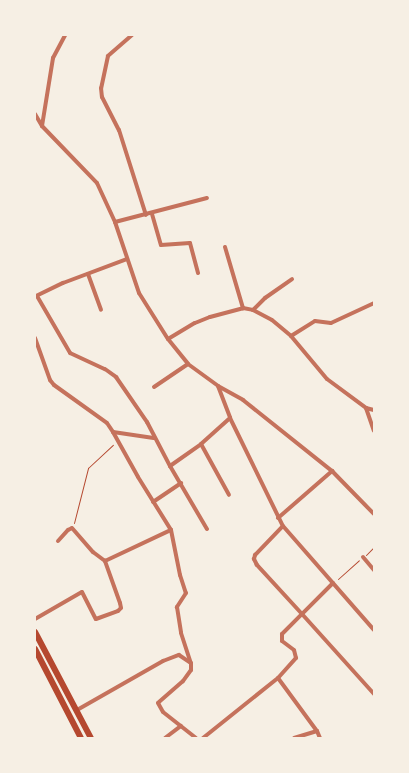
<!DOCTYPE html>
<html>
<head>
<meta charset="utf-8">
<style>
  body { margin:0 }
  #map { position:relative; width:409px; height:773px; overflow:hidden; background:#f6efe4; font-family:"Open Sans",sans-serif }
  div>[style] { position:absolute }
  .path>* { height:1px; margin:-0.5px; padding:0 0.5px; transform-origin:0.5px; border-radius:0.5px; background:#b5482f }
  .minor>* { height:4px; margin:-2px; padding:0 2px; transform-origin:2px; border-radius:2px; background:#c5725c }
  .primary>* { height:6px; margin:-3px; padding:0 3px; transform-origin:3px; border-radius:3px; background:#b5482f }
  span { translate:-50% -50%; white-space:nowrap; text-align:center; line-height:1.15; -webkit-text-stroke:5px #f6efe4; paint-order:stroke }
  .frame { position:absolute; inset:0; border:36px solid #f6efe4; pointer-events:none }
</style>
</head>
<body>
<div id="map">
  <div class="path">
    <i style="left:74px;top:523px;width:57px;rotate:-75.7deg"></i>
    <i style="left:88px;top:468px;width:34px;rotate:-43deg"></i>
    <i style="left:366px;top:555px;width:11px;rotate:-45deg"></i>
    <i style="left:338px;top:579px;width:28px;rotate:-42deg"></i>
  </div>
  <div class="minor">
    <i style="left:132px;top:35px;width:32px;rotate:139deg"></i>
    <i style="left:108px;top:56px;width:33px;rotate:102deg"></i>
    <i style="left:101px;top:88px;width:9px;rotate:84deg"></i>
    <i style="left:102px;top:97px;width:37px;rotate:63deg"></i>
    <i style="left:119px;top:130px;width:89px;rotate:72.4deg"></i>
    <i style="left:35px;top:114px;width:14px;rotate:60deg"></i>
    <i style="left:42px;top:126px;width:79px;rotate:46deg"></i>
    <i style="left:97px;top:183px;width:43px;rotate:65.2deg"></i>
    <i style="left:115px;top:222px;width:75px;rotate:71.3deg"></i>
    <i style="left:139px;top:293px;width:54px;rotate:57.8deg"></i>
    <i style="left:168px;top:339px;width:32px;rotate:51deg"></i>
    <i style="left:188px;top:364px;width:37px;rotate:36deg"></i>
    <i style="left:218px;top:386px;width:34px;rotate:69deg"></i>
    <i style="left:230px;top:418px;width:120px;rotate:63.9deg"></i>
    <i style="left:283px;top:526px;width:138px;rotate:48.8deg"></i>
    <i style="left:42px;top:126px;width:69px;rotate:-80.8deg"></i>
    <i style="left:53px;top:58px;width:26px;rotate:-62deg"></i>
    <i style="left:152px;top:214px;width:32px;rotate:74deg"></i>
    <i style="left:161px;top:245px;width:29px;rotate:-4deg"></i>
    <i style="left:190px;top:243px;width:31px;rotate:75deg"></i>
    <i style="left:115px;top:222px;width:95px;rotate:-14.6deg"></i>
    <i style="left:225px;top:247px;width:64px;rotate:73.6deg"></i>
    <i style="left:88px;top:274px;width:38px;rotate:70deg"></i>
    <i style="left:36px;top:296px;width:30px;rotate:-26deg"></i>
    <i style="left:63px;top:283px;width:68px;rotate:-20.6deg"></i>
    <i style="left:37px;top:296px;width:66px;rotate:59.9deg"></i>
    <i style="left:70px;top:353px;width:38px;rotate:25deg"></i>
    <i style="left:105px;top:369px;width:14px;rotate:36deg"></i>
    <i style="left:116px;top:377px;width:55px;rotate:55.4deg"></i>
    <i style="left:147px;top:422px;width:50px;rotate:62.4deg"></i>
    <i style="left:170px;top:466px;width:38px;rotate:-35deg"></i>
    <i style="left:201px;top:444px;width:39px;rotate:-42deg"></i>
    <i style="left:253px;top:310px;width:17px;rotate:-45deg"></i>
    <i style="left:265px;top:298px;width:33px;rotate:-35deg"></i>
    <i style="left:291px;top:336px;width:28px;rotate:-32deg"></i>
    <i style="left:315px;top:321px;width:16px;rotate:7deg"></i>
    <i style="left:331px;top:323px;width:47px;rotate:-24.9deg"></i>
    <i style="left:35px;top:338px;width:45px;rotate:70.3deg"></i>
    <i style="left:50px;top:380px;width:6px;rotate:51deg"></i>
    <i style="left:54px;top:385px;width:65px;rotate:35.6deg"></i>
    <i style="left:107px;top:423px;width:11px;rotate:56deg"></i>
    <i style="left:113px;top:432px;width:41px;rotate:8.3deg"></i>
    <i style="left:168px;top:339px;width:31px;rotate:-31deg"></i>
    <i style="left:195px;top:323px;width:16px;rotate:-22deg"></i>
    <i style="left:210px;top:317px;width:34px;rotate:-15deg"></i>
    <i style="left:243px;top:308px;width:10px;rotate:11deg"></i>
    <i style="left:253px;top:310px;width:21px;rotate:28deg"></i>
    <i style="left:272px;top:320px;width:25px;rotate:40deg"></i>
    <i style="left:291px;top:336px;width:56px;rotate:50.1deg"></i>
    <i style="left:327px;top:379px;width:49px;rotate:36.6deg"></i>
    <i style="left:366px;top:408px;width:8px;rotate:14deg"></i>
    <i style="left:218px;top:386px;width:29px;rotate:29deg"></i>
    <i style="left:243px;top:400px;width:114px;rotate:38.6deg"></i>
    <i style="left:332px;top:471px;width:60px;rotate:45.7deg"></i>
    <i style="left:154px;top:387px;width:41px;rotate:-34.1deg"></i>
    <i style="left:366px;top:408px;width:24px;rotate:71deg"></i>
    <i style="left:113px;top:432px;width:51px;rotate:60.9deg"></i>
    <i style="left:138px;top:477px;width:62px;rotate:58.1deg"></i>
    <i style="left:171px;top:530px;width:46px;rotate:78.7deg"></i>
    <i style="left:180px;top:575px;width:19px;rotate:72deg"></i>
    <i style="left:186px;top:593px;width:17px;rotate:123deg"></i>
    <i style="left:177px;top:607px;width:26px;rotate:81deg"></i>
    <i style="left:181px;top:633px;width:32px;rotate:72deg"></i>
    <i style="left:201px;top:444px;width:58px;rotate:61.2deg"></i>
    <i style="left:170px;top:466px;width:73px;rotate:59.6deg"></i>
    <i style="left:153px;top:502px;width:34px;rotate:-34deg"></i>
    <i style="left:278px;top:518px;width:72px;rotate:-41deg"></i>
    <i style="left:58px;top:541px;width:15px;rotate:-48deg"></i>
    <i style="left:68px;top:530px;width:4px;rotate:-27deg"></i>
    <i style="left:72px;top:528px;width:32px;rotate:49deg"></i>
    <i style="left:93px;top:552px;width:15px;rotate:37deg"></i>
    <i style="left:363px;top:557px;width:17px;rotate:50deg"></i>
    <i style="left:333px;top:583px;width:44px;rotate:135deg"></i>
    <i style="left:302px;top:614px;width:108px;rotate:48deg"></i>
    <i style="left:35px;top:619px;width:54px;rotate:-29.9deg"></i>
    <i style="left:82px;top:592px;width:30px;rotate:63deg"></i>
    <i style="left:96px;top:619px;width:23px;rotate:-20deg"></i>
    <i style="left:118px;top:611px;width:4px;rotate:-45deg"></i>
    <i style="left:121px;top:608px;width:5px;rotate:-101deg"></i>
    <i style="left:120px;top:603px;width:45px;rotate:-109.7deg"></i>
    <i style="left:105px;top:561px;width:73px;rotate:-25.2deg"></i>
    <i style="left:278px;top:678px;width:27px;rotate:-48deg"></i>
    <i style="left:296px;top:658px;width:8px;rotate:-104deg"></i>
    <i style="left:294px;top:650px;width:15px;rotate:-143deg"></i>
    <i style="left:282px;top:641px;width:7px;rotate:-90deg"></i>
    <i style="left:282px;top:634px;width:28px;rotate:-45deg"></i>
    <i style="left:302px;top:614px;width:67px;rotate:-132.6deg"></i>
    <i style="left:257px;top:565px;width:7px;rotate:-117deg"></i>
    <i style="left:254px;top:559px;width:4px;rotate:-76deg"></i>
    <i style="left:255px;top:555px;width:40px;rotate:-46deg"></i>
    <i style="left:77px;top:710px;width:99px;rotate:-29.7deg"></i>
    <i style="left:163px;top:661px;width:17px;rotate:-21deg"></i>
    <i style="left:179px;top:655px;width:14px;rotate:34deg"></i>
    <i style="left:191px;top:663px;width:7px;rotate:90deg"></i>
    <i style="left:191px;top:670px;width:14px;rotate:126deg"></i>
    <i style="left:183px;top:681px;width:33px;rotate:139deg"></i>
    <i style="left:158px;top:703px;width:10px;rotate:61deg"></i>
    <i style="left:163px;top:712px;width:42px;rotate:38.2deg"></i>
    <i style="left:317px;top:731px;width:8px;rotate:67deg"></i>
    <i style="left:165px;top:738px;width:20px;rotate:-37deg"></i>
    <i style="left:203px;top:738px;width:96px;rotate:-38.7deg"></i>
    <i style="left:278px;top:678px;width:66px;rotate:53.7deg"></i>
    <i style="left:317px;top:731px;width:24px;rotate:163deg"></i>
  </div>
  <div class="primary">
    <i style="left:35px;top:632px;width:120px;rotate:62.2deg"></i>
    <i style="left:35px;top:649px;width:100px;rotate:62.7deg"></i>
  </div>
  <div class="frame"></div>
</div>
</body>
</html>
